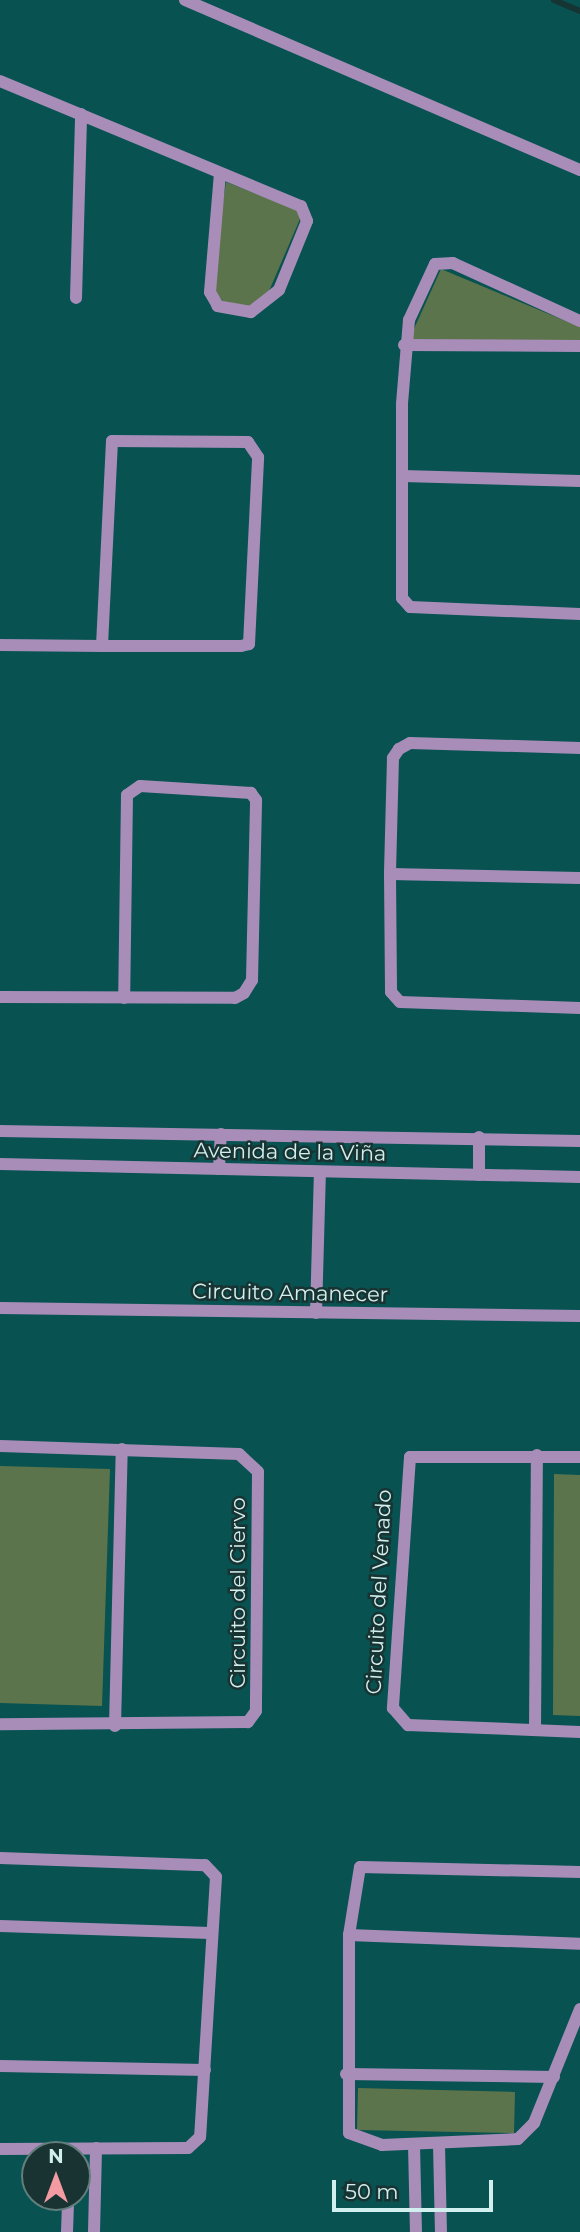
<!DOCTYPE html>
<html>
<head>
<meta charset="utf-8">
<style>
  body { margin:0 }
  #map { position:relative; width:580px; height:2232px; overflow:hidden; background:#085251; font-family:Montserrat,sans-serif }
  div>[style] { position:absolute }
  .green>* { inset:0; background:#5c744c }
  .stream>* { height:6px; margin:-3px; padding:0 3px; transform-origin:3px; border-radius:3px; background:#153433 }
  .minor>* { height:12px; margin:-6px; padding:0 6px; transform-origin:6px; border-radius:6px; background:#a88db8 }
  span { translate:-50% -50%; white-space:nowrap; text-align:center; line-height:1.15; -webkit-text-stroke:5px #183332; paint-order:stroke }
  .street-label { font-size:21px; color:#d0efee }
  .north { position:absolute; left:21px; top:2141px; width:70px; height:70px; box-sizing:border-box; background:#183332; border:2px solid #627e7d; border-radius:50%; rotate:0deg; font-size:19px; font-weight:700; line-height:28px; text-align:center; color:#d0efee }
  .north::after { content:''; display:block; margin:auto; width:24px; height:32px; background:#f49aa3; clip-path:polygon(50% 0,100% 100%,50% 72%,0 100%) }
  .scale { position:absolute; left:332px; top:2180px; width:161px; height:32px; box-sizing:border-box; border:4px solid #d0efee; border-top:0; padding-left:9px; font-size:21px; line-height:24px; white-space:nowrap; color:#d0efee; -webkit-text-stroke:5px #183332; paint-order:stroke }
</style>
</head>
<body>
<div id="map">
  <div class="green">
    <i style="clip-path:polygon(226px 182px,303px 212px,266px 298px,249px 309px,224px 303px,211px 286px)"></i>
    <i style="clip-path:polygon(441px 269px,580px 327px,580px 342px,409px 340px)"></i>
    <i style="clip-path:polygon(0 1466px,110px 1469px,102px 1706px,0 1703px)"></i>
    <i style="clip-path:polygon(554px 1474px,580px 1475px,580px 1716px,553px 1715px)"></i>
    <i style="clip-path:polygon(358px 2088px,515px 2092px,514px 2133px,357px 2130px)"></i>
  </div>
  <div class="stream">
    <i style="left:554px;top:0;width:28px;rotate:23deg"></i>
  </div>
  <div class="minor">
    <i style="left:185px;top:0;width:430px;rotate:23.3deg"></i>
    <i style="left:0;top:81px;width:326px;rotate:22.6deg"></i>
    <i style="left:301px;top:206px;width:16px;rotate:68deg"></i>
    <i style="left:307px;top:221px;width:74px;rotate:112.1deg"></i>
    <i style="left:279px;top:290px;width:36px;rotate:142deg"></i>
    <i style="left:251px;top:312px;width:34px;rotate:-170deg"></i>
    <i style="left:218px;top:306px;width:16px;rotate:-120deg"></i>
    <i style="left:210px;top:292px;width:118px;rotate:-85.2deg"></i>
    <i style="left:76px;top:298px;width:184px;rotate:-88.4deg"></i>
    <i style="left:580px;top:321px;width:140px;rotate:-155.5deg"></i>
    <i style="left:453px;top:263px;width:18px;rotate:177deg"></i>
    <i style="left:435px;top:264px;width:62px;rotate:114.9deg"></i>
    <i style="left:409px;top:320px;width:84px;rotate:94.8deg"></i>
    <i style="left:402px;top:404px;width:194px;rotate:90deg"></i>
    <i style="left:402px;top:598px;width:12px;rotate:48deg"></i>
    <i style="left:410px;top:607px;width:170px;rotate:2.4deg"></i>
    <i style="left:404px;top:345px;width:176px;rotate:0.3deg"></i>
    <i style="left:403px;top:476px;width:177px;rotate:1.6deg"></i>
    <i style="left:0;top:645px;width:102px;rotate:0.6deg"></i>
    <i style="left:102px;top:646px;width:139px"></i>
    <i style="left:241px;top:646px;width:8px;rotate:-14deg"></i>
    <i style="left:249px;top:644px;width:187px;rotate:-87.2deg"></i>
    <i style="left:258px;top:457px;width:18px;rotate:-124deg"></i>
    <i style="left:248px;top:442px;width:136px;rotate:-179.6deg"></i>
    <i style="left:112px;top:441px;width:205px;rotate:92.8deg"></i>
    <i style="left:580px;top:748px;width:170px;rotate:-178.3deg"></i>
    <i style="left:410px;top:743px;width:13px;rotate:151deg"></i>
    <i style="left:399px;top:749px;width:11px;rotate:124deg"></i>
    <i style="left:393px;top:758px;width:116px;rotate:91.5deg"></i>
    <i style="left:390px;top:874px;width:118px;rotate:89.5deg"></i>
    <i style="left:391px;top:992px;width:13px;rotate:48deg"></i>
    <i style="left:400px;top:1002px;width:180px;rotate:1.9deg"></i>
    <i style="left:390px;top:874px;width:190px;rotate:1.2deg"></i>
    <i style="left:0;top:997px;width:235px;rotate:0.2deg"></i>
    <i style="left:235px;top:998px;width:10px;rotate:-29deg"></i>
    <i style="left:244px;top:993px;width:15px;rotate:-58deg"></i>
    <i style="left:252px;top:980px;width:180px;rotate:-88.7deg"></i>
    <i style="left:256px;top:800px;width:9px;rotate:-126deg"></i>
    <i style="left:251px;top:793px;width:111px;rotate:-176.4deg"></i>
    <i style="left:140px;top:786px;width:16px;rotate:145deg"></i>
    <i style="left:127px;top:795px;width:203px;rotate:90.8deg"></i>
    <i style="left:0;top:1131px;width:580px;rotate:0.99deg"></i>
    <i style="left:0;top:1164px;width:580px;rotate:1.28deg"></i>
    <i style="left:219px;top:1169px;width:35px;rotate:-87deg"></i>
    <i style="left:479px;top:1175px;width:38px;rotate:-90deg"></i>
    <i style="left:0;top:1308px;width:580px;rotate:0.79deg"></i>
    <i style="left:316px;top:1313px;width:140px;rotate:-88.4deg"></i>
    <i style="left:0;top:1446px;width:239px;rotate:1.9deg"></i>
    <i style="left:239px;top:1454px;width:26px;rotate:43deg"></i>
    <i style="left:258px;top:1472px;width:239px;rotate:90.5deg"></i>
    <i style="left:256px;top:1711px;width:14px;rotate:126deg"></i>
    <i style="left:248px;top:1722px;width:248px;rotate:179.5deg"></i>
    <i style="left:580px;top:1457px;width:170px;rotate:180deg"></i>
    <i style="left:410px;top:1457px;width:252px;rotate:93.9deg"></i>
    <i style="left:393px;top:1708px;width:23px;rotate:49deg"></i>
    <i style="left:408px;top:1725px;width:172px;rotate:2.3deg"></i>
    <i style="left:115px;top:1726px;width:277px;rotate:-88.6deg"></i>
    <i style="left:535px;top:1730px;width:275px;rotate:-89.6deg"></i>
    <i style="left:0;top:1858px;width:205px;rotate:2deg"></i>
    <i style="left:205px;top:1865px;width:16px;rotate:47deg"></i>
    <i style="left:216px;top:1877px;width:260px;rotate:93.5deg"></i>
    <i style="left:200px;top:2137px;width:16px;rotate:137deg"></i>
    <i style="left:188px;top:2148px;width:188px;rotate:179.7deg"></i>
    <i style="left:580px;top:1872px;width:220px;rotate:-178.7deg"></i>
    <i style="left:360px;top:1867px;width:69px;rotate:99.2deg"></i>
    <i style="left:349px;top:1935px;width:198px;rotate:90deg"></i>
    <i style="left:349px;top:2133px;width:35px;rotate:20deg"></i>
    <i style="left:382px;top:2145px;width:136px;rotate:-2.5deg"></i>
    <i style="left:518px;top:2139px;width:23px;rotate:-45deg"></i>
    <i style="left:534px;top:2123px;width:123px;rotate:-68deg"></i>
    <i style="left:0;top:1926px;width:210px;rotate:1.9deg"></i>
    <i style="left:349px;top:1935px;width:231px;rotate:2.2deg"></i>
    <i style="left:0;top:2066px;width:205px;rotate:1.1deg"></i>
    <i style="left:346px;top:2074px;width:208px;rotate:0.8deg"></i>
    <i style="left:414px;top:2145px;width:87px;rotate:88.7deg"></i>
    <i style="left:439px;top:2145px;width:87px;rotate:88.7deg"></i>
    <i style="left:67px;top:2232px;width:35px;rotate:-88deg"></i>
    <i style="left:94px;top:2232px;width:84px;rotate:-88.6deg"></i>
  </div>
  <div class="street-label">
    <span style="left:290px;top:1152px;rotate:1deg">Avenida de la Viña</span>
    <span style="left:290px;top:1293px;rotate:1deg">Circuito Amanecer</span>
    <span style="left:379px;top:1592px;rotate:-87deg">Circuito del Venado</span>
    <span style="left:238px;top:1593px;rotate:-90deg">Circuito del Ciervo</span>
  </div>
  <div class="north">N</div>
  <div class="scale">50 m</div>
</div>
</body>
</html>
